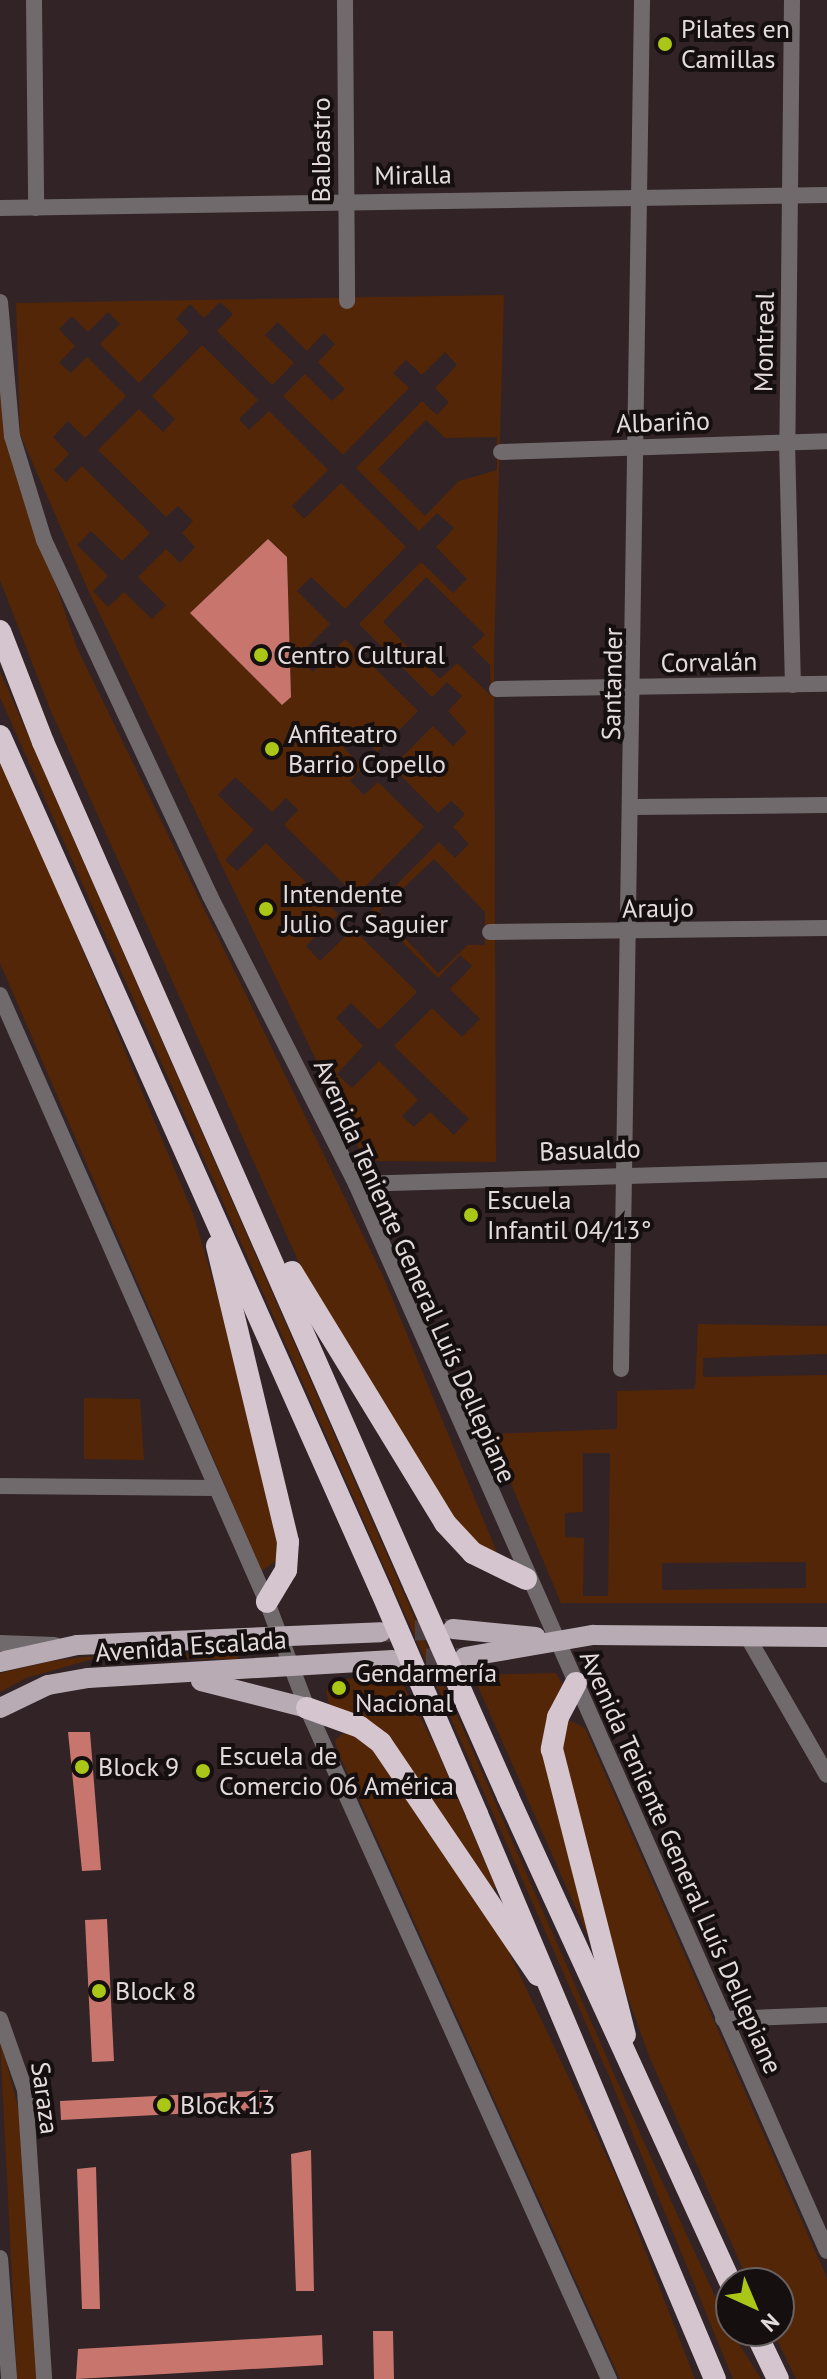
<!DOCTYPE html>
<html>
<head>
<meta charset="utf-8">
<style>
  body { margin:0 }
  #map { position:relative; width:827px; height:2379px; overflow:hidden; background:#312326; font-family:"PT Sans",sans-serif }
  div>[style] { position:absolute }
  .green>* { inset:0; background:#532607 }
  .building>* { inset:0; background:#c8766d }
  .major-tunnel>* { height:20px; margin-top:-10px; transform-origin:0; background:repeating-linear-gradient(90deg,#4c3f41 0 20px,transparent 0 30px) }
  .minor>* { height:16px; margin:-8px; padding:0 8px; transform-origin:8px; border-radius:8px; background:#706a6d }
  .major>* { height:20px; margin:-10px; padding:0 10px; transform-origin:10px; border-radius:10px; background:#b8abb3 }
  .highway>* { height:22px; margin:-11px; padding:0 11px; transform-origin:11px; border-radius:11px; background:#d5c5cf }
  .highway-bridge>* { height:22px; margin:-11px; padding:0 11px; transform-origin:11px; border-radius:11px; background:#d5c5cf }
  .dots>* { width:22px; height:22px; translate:-50% -50%; box-sizing:border-box; border:4px solid #150f10; border-radius:50% }
  span { translate:-50% -50%; white-space:nowrap; text-align:center; line-height:1.15; -webkit-text-stroke:8px #150f10; paint-order:stroke }
  .poi-label { font-size:26px; color:#e4dbdd }
  .left { translate:0 -50%; text-align:left }
  .street-label { font-size:26px; color:#e4dbdd }
  .north { position:absolute; left:715px; top:2267px; width:80px; height:80px; box-sizing:border-box; background:#150f10; border:2px solid #686162; border-radius:50%; rotate:136deg; font-size:22px; font-weight:700; line-height:32px; text-align:center; color:#e4dbdd }
  .north::after { content:''; display:block; margin:auto; width:28px; height:36px; background:#aac718; clip-path:polygon(50% 0,100% 100%,50% 72%,0 100%) }
</style>
</head>
<body>
<div id="map">
  <div class="green">
    <i style="clip-path:polygon(evenodd,504px 295px,494px 655px,496px 1162px,365px 1161px,89px 592px,20px 434px,16px 303px,504px 295px,220px 302px,233px 314px,217px 331px,272px 385px,294px 363px,265px 335px,278px 322px,307px 351px,324px 333px,335px 344px,318px 362px,345px 389px,332px 401px,305px 374px,283px 396px,343px 455px,409px 388px,393px 373px,406px 360px,422px 375px,445px 352px,457px 365px,435px 388px,449px 402px,437px 415px,422px 401px,356px 468px,419px 531px,437px 513px,454px 528px,436px 547px,467px 579px,453px 593px,421px 562px,359px 624px,432px 697px,447px 682px,462px 696px,448px 711px,467px 732px,453px 746px,433px 726px,392px 767px,438px 813px,451px 801px,465px 814px,453px 827px,469px 844px,455px 858px,439px 842px,371px 910px,438px 978px,460px 955px,472px 966px,450px 989px,480px 1019px,462px 1037px,432px 1008px,394px 1046px,469px 1119px,454px 1135px,430px 1112px,414px 1127px,402px 1116px,418px 1100px,379px 1061px,352px 1088px,337px 1074px,363px 1046px,336px 1018px,351px 1003px,379px 1030px,417px 992px,353px 929px,320px 961px,306px 946px,338px 914px,266px 843px,237px 871px,225px 860px,254px 830px,218px 795px,235px 777px,272px 812px,286px 798px,298px 810px,284px 825px,356px 896px,424px 827px,378px 782px,364px 795px,350px 781px,363px 767px,344px 748px,359px 734px,377px 752px,418px 711px,345px 639px,313px 672px,298px 657px,330px 624px,297px 591px,311px 577px,345px 609px,406px 547px,341px 483px,304px 519px,292px 506px,328px 470px,269px 411px,249px 430px,239px 419px,258px 400px,202px 345px,152px 396px,175px 419px,163px 432px,139px 409px,98px 450px,166px 517px,178px 506px,193px 521px,182px 533px,195px 547px,180px 563px,166px 549px,138px 577px,166px 605px,152px 619px,124px 592px,108px 607px,93px 591px,108px 576px,77px 545px,91px 531px,122px 561px,150px 533px,82px 466px,66px 482px,54px 470px,69px 454px,53px 437px,68px 421px,85px 438px,126px 396px,87px 357px,71px 373px,59px 363px,75px 346px,59px 329px,72px 316px,88px 332px,108px 312px,120px 324px,100px 344px,139px 383px,189px 332px,176px 319px,190px 304px,204px 318px,220px 302px,504px 295px,426px 420px,445px 438px,497px 437px,497px 470px,459px 481px,425px 516px,378px 469px,426px 420px,504px 295px,268px 539px,287px 557px,291px 696px,283px 705px,190px 613px,268px 539px,504px 295px,426px 577px,485px 635px,472px 647px,490px 665px,491px 696px,457px 663px,440px 679px,383px 622px,426px 577px,504px 295px,434px 859px,485px 912px,485px 945px,468px 945px,438px 973px,379px 911px,434px 859px)"></i>
    <i style="clip-path:polygon(0 364px,20px 478px,77px 648px,383px 1276px,498px 1555px,469px 1546px,314px 1296px,50px 709px,0 580px)"></i>
    <i style="clip-path:polygon(0 671px,643px 2140px,731px 2331px,761px 2379px,733px 2379px,609px 2076px,0 697px)"></i>
    <i style="clip-path:polygon(0 753px,193px 1213px,241px 1375px,281px 1557px,262px 1571px,0 963px)"></i>
    <i style="clip-path:polygon(evenodd,698px 1324px,827px 1326px,827px 1354px,703px 1358px,703px 1377px,827px 1375px,827px 1603px,561px 1603px,490px 1434px,617px 1429px,617px 1391px,695px 1389px,698px 1324px,610px 1453px,608px 1596px,583px 1596px,584px 1538px,565px 1537px,565px 1513px,583px 1512px,583px 1453px,610px 1453px,698px 1324px,806px 1562px,806px 1588px,662px 1590px,662px 1563px,806px 1562px)"></i>
    <i style="clip-path:polygon(84px 1398px,140px 1399px,144px 1460px,84px 1459px)"></i>
    <i style="clip-path:polygon(241px 1653px,237px 1659px,93px 1659px,26px 1678px,0 1692px,0 1673px,52px 1661px,83px 1657px)"></i>
    <i style="clip-path:polygon(556px 1673px,563px 1685px,556px 1703px,591px 1943px,473px 1675px)"></i>
    <i style="clip-path:polygon(398px 1675px,437px 1750px,496px 1888px,487px 1891px,390px 1742px,329px 1705px,326px 1691px,334px 1680px)"></i>
    <i style="clip-path:polygon(569px 1720px,585px 1728px,827px 2278px,827px 2379px,796px 2379px,773px 2331px,779px 2331px,779px 2283px,749px 2283px,649px 2056px,622px 1981px,559px 1747px)"></i>
    <i style="clip-path:polygon(347px 1730px,367px 1739px,505px 1944px,617px 2178px,695px 2379px,620px 2379px,338px 1752px,335px 1740px)"></i>
    <i style="clip-path:polygon(0 2039px,21px 2118px,39px 2379px,17px 2379px)"></i>
  </div>
  <div class="building">
    <i style="clip-path:polygon(268px 539px,287px 557px,291px 697px,282px 705px,190px 613px)"></i>
    <i style="clip-path:polygon(68px 1732px,90px 1732px,101px 1870px,82px 1871px)"></i>
    <i style="clip-path:polygon(107px 1919px,114px 2061px,92px 2062px,85px 1920px)"></i>
    <i style="clip-path:polygon(268px 2090px,268px 2109px,61px 2120px,60px 2101px)"></i>
    <i style="clip-path:polygon(311px 2150px,314px 2291px,296px 2291px,291px 2154px)"></i>
    <i style="clip-path:polygon(96px 2167px,100px 2309px,82px 2309px,77px 2169px)"></i>
    <i style="clip-path:polygon(373px 2331px,393px 2331px,394px 2379px,374px 2379px)"></i>
    <i style="clip-path:polygon(322px 2335px,323px 2365px,76px 2379px,78px 2349px)"></i>
  </div>
  <div class="major-tunnel">
    <i style="left:385px;top:1632px;width:64px;rotate:-2.7deg"></i>
    <i style="left:396px;top:1659px;width:63px;rotate:-0.9deg"></i>
  </div>
  <div class="minor">
    <i style="left:34px;top:0;width:208px;rotate:89.4deg"></i>
    <i style="left:345px;top:0;width:301px;rotate:89.6deg"></i>
    <i style="left:792px;top:0;width:442px;rotate:90.6deg"></i>
    <i style="left:787px;top:442px;width:243px;rotate:88.6deg"></i>
    <i style="left:0;top:208px;width:827px;rotate:-0.9deg"></i>
    <i style="left:0;top:302px;width:135px;rotate:84.9deg"></i>
    <i style="left:12px;top:436px;width:109px;rotate:72.9deg"></i>
    <i style="left:44px;top:540px;width:393px;rotate:65deg"></i>
    <i style="left:210px;top:896px;width:323px;rotate:63.1deg"></i>
    <i style="left:356px;top:1184px;width:1166px;rotate:66.18deg"></i>
    <i style="left:501px;top:452px;width:326px;rotate:-1.9deg"></i>
    <i style="left:497px;top:689px;width:330px;rotate:-0.9deg"></i>
    <i style="left:634px;top:807px;width:193px;rotate:-0.6deg"></i>
    <i style="left:490px;top:932px;width:337px;rotate:-0.7deg"></i>
    <i style="left:0;top:995px;width:663px;rotate:66.26deg"></i>
    <i style="left:267px;top:1602px;width:113px;rotate:69.3deg"></i>
    <i style="left:307px;top:1708px;width:736px;rotate:65.77deg"></i>
    <i style="left:356px;top:1184px;width:471px;rotate:-1.7deg"></i>
    <i style="left:621px;top:1369px;width:1369px;rotate:-89.12deg"></i>
    <i style="left:0;top:1486px;width:215px;rotate:0.5deg"></i>
    <i style="left:747px;top:1636px;width:160px;rotate:60.1deg"></i>
    <i style="left:0;top:1643px;width:55px;rotate:2.1deg"></i>
    <i style="left:0;top:2019px;width:75px;rotate:70.6deg"></i>
    <i style="left:25px;top:2090px;width:290px;rotate:86.2deg"></i>
    <i style="left:723px;top:2019px;width:104px;rotate:-2.2deg"></i>
    <i style="left:0;top:2258px;width:121px;rotate:85.7deg"></i>
  </div>
  <div class="major">
    <i style="left:453px;top:1629px;width:83px;rotate:5.5deg"></i>
    <i style="left:465px;top:1657px;width:130px;rotate:-9.8deg"></i>
    <i style="left:593px;top:1635px;width:234px;rotate:0.5deg"></i>
    <i style="left:0;top:1662px;width:79px;rotate:-12.4deg"></i>
    <i style="left:77px;top:1645px;width:304px;rotate:-2.4deg"></i>
    <i style="left:201px;top:1681px;width:109px;rotate:14.3deg"></i>
    <i style="left:0;top:1708px;width:53px;rotate:-25.6deg"></i>
    <i style="left:48px;top:1685px;width:41px;rotate:-9.9deg"></i>
    <i style="left:88px;top:1678px;width:305px;rotate:-3.4deg"></i>
  </div>
  <div class="highway">
    <i style="left:0;top:631px;width:119px;rotate:68.8deg"></i>
    <i style="left:43px;top:742px;width:923px;rotate:66.24deg"></i>
    <i style="left:0;top:736px;width:936px;rotate:65.98deg"></i>
    <i style="left:217px;top:1246px;width:304px;rotate:76.5deg"></i>
    <i style="left:288px;top:1542px;width:28px;rotate:94deg"></i>
    <i style="left:286px;top:1570px;width:37px;rotate:121deg"></i>
    <i style="left:292px;top:1272px;width:294px;rotate:58.6deg"></i>
    <i style="left:445px;top:1523px;width:41px;rotate:47deg"></i>
    <i style="left:473px;top:1553px;width:59px;rotate:26.1deg"></i>
    <i style="left:576px;top:1683px;width:38px;rotate:118deg"></i>
    <i style="left:558px;top:1717px;width:33px;rotate:101deg"></i>
    <i style="left:552px;top:1749px;width:295px;rotate:75.7deg"></i>
    <i style="left:307px;top:1708px;width:56px;rotate:19.7deg"></i>
    <i style="left:360px;top:1727px;width:26px;rotate:37deg"></i>
    <i style="left:381px;top:1743px;width:280px;rotate:55.9deg"></i>
    <i style="left:508px;top:1797px;width:536px;rotate:65.4deg"></i>
    <i style="left:477px;top:1814px;width:613px;rotate:67.16deg"></i>
    <i style="left:755px;top:2331px;width:53px;rotate:64.4deg"></i>
  </div>
  <div class="highway-bridge">
    <i style="left:415px;top:1587px;width:230px;rotate:66.1deg"></i>
    <i style="left:381px;top:1591px;width:243px;rotate:66.7deg"></i>
  </div>
  <div class="dots">
    <i style="left:665px;top:44px;background:#aac718"></i>
    <i style="left:261px;top:655px;background:#aac718"></i>
    <i style="left:272px;top:749px;background:#aac718"></i>
    <i style="left:266px;top:909px;background:#aac718"></i>
    <i style="left:471px;top:1215px;background:#aac718"></i>
    <i style="left:339px;top:1688px;background:#aac718"></i>
    <i style="left:82px;top:1767px;background:#aac718"></i>
    <i style="left:203px;top:1771px;background:#aac718"></i>
    <i style="left:99px;top:1991px;background:#aac718"></i>
    <i style="left:164px;top:2105px;background:#aac718"></i>
  </div>
  <div class="poi-label">
    <span class="left" style="left:681px;top:44px">Pilates en<br>Camillas</span>
    <span class="left" style="left:277px;top:655px">Centro Cultural</span>
    <span class="left" style="left:288px;top:749px">Anfiteatro<br>Barrio Copello</span>
    <span class="left" style="left:282px;top:909px">Intendente<br>Julio C. Saguier</span>
    <span class="left" style="left:487px;top:1215px">Escuela<br>Infantil 04/13°</span>
    <span class="left" style="left:355px;top:1688px">Gendarmería<br>Nacional</span>
    <span class="left" style="left:219px;top:1771px">Escuela de<br>Comercio 06 América</span>
    <span class="left" style="left:98px;top:1767px">Block 9</span>
    <span class="left" style="left:115px;top:1991px">Block 8</span>
    <span class="left" style="left:180px;top:2105px">Block 13</span>
  </div>
  <div class="street-label">
    <span style="left:321px;top:150px;rotate:-90deg">Balbastro</span>
    <span style="left:413px;top:175px;rotate:-1deg">Miralla</span>
    <span style="left:764px;top:342px;rotate:-89deg">Montreal</span>
    <span style="left:663px;top:422px;rotate:-2deg">Albariño</span>
    <span style="left:709px;top:662px;rotate:-1deg">Corvalán</span>
    <span style="left:612px;top:684px;rotate:-89deg">Santander</span>
    <span style="left:658px;top:908px;rotate:-1deg">Araujo</span>
    <span style="left:590px;top:1150px;rotate:-2deg">Basualdo</span>
    <span style="left:415px;top:1271px;rotate:66deg">Avenida Teniente General Luís Dellepiane</span>
    <span style="left:191px;top:1646px;rotate:-4deg">Avenida Escalada</span>
    <span style="left:681px;top:1862px;rotate:66deg">Avenida Teniente General Luís Dellepiane</span>
    <span style="left:45px;top:2098px;rotate:82deg">Saraza</span>
  </div>
  <div class="north">N</div>
</div>
</body>
</html>
